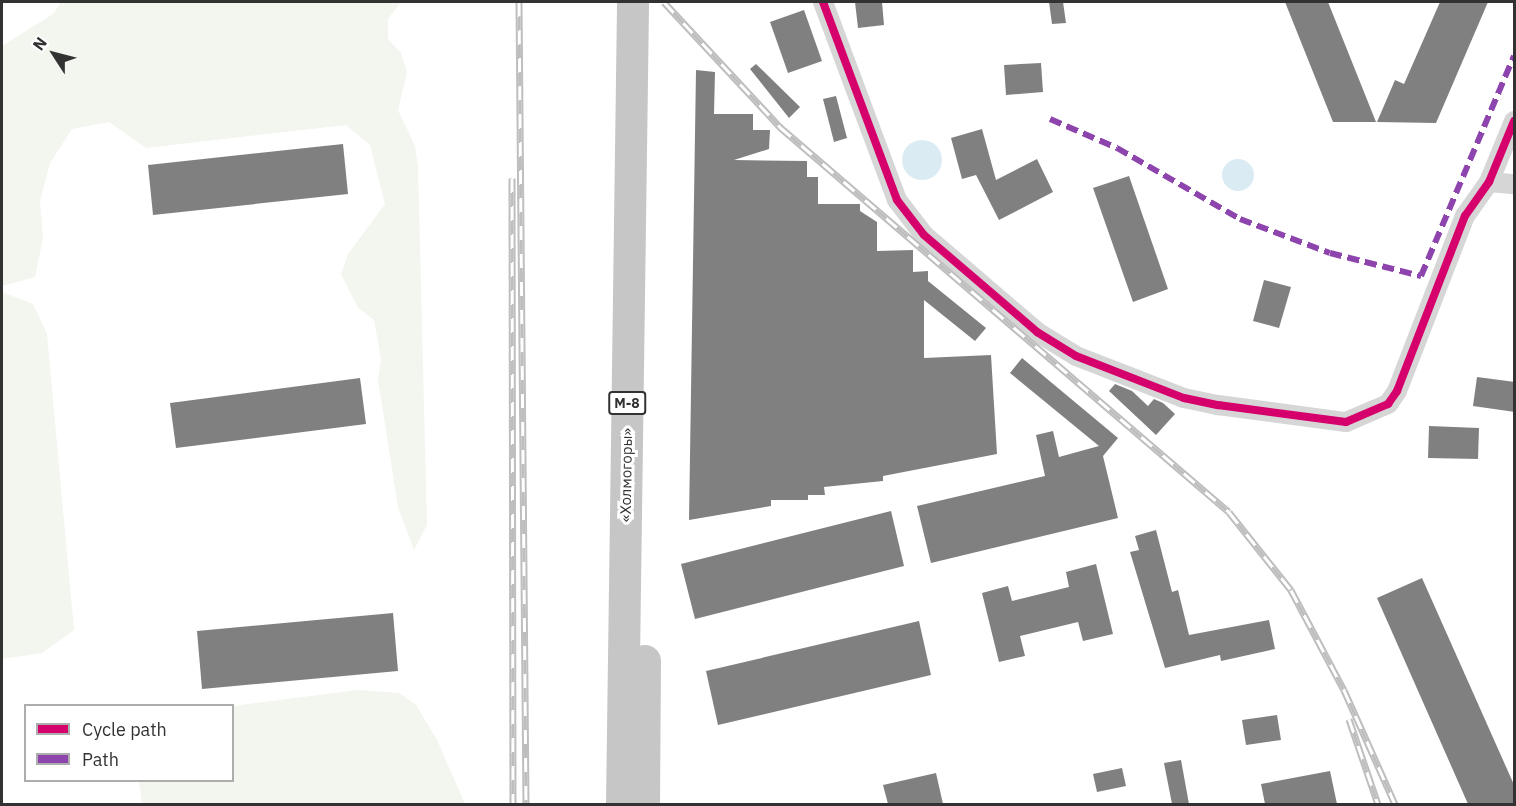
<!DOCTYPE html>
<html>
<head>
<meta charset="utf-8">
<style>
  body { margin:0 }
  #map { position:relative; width:1516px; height:806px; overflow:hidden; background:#fff; font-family:"IBM Plex Sans",sans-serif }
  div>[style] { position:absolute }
  .green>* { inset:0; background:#f2f6ee }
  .water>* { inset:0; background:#dbebf4 }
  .round { border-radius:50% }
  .building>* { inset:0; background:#808080 }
  .minor>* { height:20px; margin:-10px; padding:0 10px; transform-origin:10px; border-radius:10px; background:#d6d6d6 }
  .trunk>* { height:32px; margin:-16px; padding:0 16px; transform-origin:16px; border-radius:16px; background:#c6c6c6 }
  .rail>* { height:7px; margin-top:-3.5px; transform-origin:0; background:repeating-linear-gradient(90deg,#fff 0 14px,#bebebe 0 28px); box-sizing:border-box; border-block:2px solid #bebebe }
  .quiet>* { height:6px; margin-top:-3px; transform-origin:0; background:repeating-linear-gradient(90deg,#8e44ad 0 12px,transparent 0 18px) }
  .cycleway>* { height:8px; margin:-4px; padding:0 4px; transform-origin:4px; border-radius:4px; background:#d6006c }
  span { translate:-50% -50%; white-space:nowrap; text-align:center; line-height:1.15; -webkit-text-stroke:6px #fff; paint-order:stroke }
  .shield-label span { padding:2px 4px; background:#fff; border:2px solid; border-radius:4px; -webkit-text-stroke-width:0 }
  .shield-label { font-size:14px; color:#323232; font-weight:700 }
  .street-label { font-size:15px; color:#323232 }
  .frame { position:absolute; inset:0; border:3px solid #323232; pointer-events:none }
  .legend { position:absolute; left:24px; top:704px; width:210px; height:78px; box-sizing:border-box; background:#fff; border:2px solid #adadad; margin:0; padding:8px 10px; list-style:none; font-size:18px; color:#323232 }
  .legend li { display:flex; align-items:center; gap:12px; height:30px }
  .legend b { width:30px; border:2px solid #adadad }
  .north { position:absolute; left:24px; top:24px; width:60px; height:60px; -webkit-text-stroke:4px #fff; paint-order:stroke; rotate:306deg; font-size:16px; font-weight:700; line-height:24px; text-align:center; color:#323232 }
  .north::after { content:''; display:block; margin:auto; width:21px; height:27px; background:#323232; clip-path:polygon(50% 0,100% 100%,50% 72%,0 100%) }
</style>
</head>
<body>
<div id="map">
  <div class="green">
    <i style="clip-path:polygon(61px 2px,401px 2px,388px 19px,388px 39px,401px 53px,407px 72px,398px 110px,415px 146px,418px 166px,427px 525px,414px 550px,398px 507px,378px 380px,381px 359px,374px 320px,358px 308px,341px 274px,348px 254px,385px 204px,370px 145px,346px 125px,146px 148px,109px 122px,72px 129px,50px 163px,40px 201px,43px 238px,35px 277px,2px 286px,2px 46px,53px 14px)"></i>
    <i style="clip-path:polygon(2px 292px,33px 304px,47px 334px,74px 630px,42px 653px,2px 659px)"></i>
    <i style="clip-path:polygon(358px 690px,399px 693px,416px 705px,437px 740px,465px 804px,142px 804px,139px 781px,232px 780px,233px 706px)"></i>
  </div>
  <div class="water">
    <i class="round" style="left:902px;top:140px;width:40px;height:40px"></i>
    <i class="round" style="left:1222px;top:159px;width:32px;height:32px"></i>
  </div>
  <div class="building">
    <i style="clip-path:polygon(855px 2px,882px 2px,884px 25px,858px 28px)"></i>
    <i style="clip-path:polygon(1049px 2px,1063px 2px,1066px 23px,1052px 24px)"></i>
    <i style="clip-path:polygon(1285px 2px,1328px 2px,1376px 122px,1333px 122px)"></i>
    <i style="clip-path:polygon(1440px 2px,1488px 2px,1436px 123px,1377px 122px,1395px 80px,1404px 84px)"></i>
    <i style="clip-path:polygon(804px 10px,822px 61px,788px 73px,770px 22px)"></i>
    <i style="clip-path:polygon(1041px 63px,1043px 92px,1006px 95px,1004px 65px)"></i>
    <i style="clip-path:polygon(756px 64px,800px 107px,789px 118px,750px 69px)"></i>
    <i style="clip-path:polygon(696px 70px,715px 72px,714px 114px,753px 114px,753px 130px,770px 130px,769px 149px,734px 160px,807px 161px,807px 177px,818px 177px,818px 204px,860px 204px,860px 211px,877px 222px,877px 251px,913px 250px,913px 272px,928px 271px,928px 281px,986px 328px,975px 341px,924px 300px,924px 358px,991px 355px,997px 454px,883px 476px,883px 481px,824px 487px,825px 495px,808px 495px,808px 500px,771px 500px,771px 506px,689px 520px)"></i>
    <i style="clip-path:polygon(836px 96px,847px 138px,834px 142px,823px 99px)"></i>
    <i style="clip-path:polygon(982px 129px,996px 180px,1037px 159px,1053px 192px,999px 220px,976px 175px,962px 179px,951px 138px)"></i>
    <i style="clip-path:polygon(343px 144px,348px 194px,153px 215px,148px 165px)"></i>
    <i style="clip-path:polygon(1129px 176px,1168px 289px,1133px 302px,1093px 188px)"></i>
    <i style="clip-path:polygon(1264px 280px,1291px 287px,1279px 328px,1253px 321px)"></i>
    <i style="clip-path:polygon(1022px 358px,1118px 438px,1103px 456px,1118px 518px,931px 563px,917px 506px,1045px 476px,1036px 435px,1053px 431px,1059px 457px,1099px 446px,1010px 373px)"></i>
    <i style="clip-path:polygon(1477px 377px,1515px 382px,1515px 412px,1473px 406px)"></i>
    <i style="clip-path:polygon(360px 378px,366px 424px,176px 448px,170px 403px)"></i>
    <i style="clip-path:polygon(1115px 384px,1132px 391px,1148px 406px,1154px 399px,1163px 403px,1175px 414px,1156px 435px,1109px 391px)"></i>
    <i style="clip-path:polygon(1429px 426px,1479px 428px,1478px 459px,1428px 458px)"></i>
    <i style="clip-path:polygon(891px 511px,904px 566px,695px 619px,681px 564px)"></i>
    <i style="clip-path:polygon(1156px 530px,1172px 592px,1178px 590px,1189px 635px,1269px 620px,1275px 649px,1221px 661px,1220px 655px,1165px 668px,1130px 552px,1139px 550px,1135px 536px)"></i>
    <i style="clip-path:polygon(1096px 564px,1113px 634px,1083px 641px,1078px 622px,1020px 636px,1025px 656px,999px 662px,982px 593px,1008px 586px,1012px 601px,1069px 587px,1066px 572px)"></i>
    <i style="clip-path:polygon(1422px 578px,1515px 787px,1515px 804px,1468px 804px,1377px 598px)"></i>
    <i style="clip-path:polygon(393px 613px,398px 671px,202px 689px,197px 631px)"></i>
    <i style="clip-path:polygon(919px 621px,931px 675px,718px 725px,706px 671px)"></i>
    <i style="clip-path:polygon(1277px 715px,1281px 740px,1246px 745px,1242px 720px)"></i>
    <i style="clip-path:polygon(1181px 760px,1189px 804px,1172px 804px,1164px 763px)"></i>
    <i style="clip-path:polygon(1122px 768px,1126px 786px,1097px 792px,1093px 774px)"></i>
    <i style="clip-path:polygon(1330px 771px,1337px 804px,1265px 804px,1261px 784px)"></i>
    <i style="clip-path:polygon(936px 773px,943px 804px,888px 804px,883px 785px)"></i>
  </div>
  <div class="minor">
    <i style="left:823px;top:2px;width:211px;rotate:69.5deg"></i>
    <i style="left:897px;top:200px;width:44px;rotate:52.4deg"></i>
    <i style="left:924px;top:235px;width:149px;rotate:40.6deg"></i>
    <i style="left:1037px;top:332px;width:46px;rotate:31.6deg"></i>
    <i style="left:1076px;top:356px;width:116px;rotate:21.3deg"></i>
    <i style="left:1184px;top:398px;width:35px;rotate:12deg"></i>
    <i style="left:1218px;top:405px;width:129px;rotate:7.6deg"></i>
    <i style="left:1346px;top:422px;width:46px;rotate:-23.2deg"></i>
    <i style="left:1388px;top:404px;width:16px;rotate:-55deg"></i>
    <i style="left:1397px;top:391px;width:188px;rotate:-68.8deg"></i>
    <i style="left:1465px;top:216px;width:42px;rotate:-54.8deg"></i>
    <i style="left:1489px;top:182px;width:66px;rotate:-67.7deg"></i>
    <i style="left:1489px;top:182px;width:25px;rotate:5deg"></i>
  </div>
  <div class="trunk">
    <i style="left:622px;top:804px;width:802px;rotate:-89.21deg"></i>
    <i style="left:644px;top:804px;width:143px;rotate:-89.6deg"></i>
  </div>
  <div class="rail">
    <i style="left:519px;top:2px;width:802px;rotate:89.5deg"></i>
    <i style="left:664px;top:2px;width:171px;rotate:47.1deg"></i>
    <i style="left:780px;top:127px;width:591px;rotate:40.61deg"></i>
    <i style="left:1229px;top:512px;width:100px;rotate:51.5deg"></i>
    <i style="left:1291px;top:590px;width:113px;rotate:62.1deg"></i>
    <i style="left:1344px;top:690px;width:125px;rotate:65.9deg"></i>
    <i style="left:512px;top:178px;width:626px;rotate:89.91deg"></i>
    <i style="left:1349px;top:719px;width:90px;rotate:71.2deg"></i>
  </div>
  <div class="quiet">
    <i style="left:1050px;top:119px;width:73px;rotate:23.4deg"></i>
    <i style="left:1117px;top:148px;width:142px;rotate:30deg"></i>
    <i style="left:1240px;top:219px;width:96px;rotate:20.7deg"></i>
    <i style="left:1330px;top:253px;width:94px;rotate:14.2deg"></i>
    <i style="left:1421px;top:276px;width:239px;rotate:-67.1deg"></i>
  </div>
  <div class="cycleway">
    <i style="left:823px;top:2px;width:211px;rotate:69.5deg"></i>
    <i style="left:897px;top:200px;width:44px;rotate:52.4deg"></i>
    <i style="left:924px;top:235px;width:149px;rotate:40.6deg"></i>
    <i style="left:1037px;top:332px;width:46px;rotate:31.6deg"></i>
    <i style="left:1076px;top:356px;width:116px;rotate:21.3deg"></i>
    <i style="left:1184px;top:398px;width:35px;rotate:12deg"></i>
    <i style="left:1218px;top:405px;width:129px;rotate:7.6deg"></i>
    <i style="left:1346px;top:422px;width:46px;rotate:-23.2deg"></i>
    <i style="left:1388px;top:404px;width:16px;rotate:-55deg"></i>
    <i style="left:1397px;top:391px;width:188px;rotate:-68.8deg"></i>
    <i style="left:1465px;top:216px;width:42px;rotate:-54.8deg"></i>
    <i style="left:1489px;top:182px;width:66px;rotate:-67.7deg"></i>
  </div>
  <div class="shield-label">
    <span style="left:627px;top:403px">М-8</span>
  </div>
  <div class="street-label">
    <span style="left:626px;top:475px;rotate:-89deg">«Холмогоры»</span>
  </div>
  <div class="frame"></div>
  <ul class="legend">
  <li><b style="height:8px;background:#d6006c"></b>Cycle path</li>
  <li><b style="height:8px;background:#8e44ad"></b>Path</li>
  </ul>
  <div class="north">N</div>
</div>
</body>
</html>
